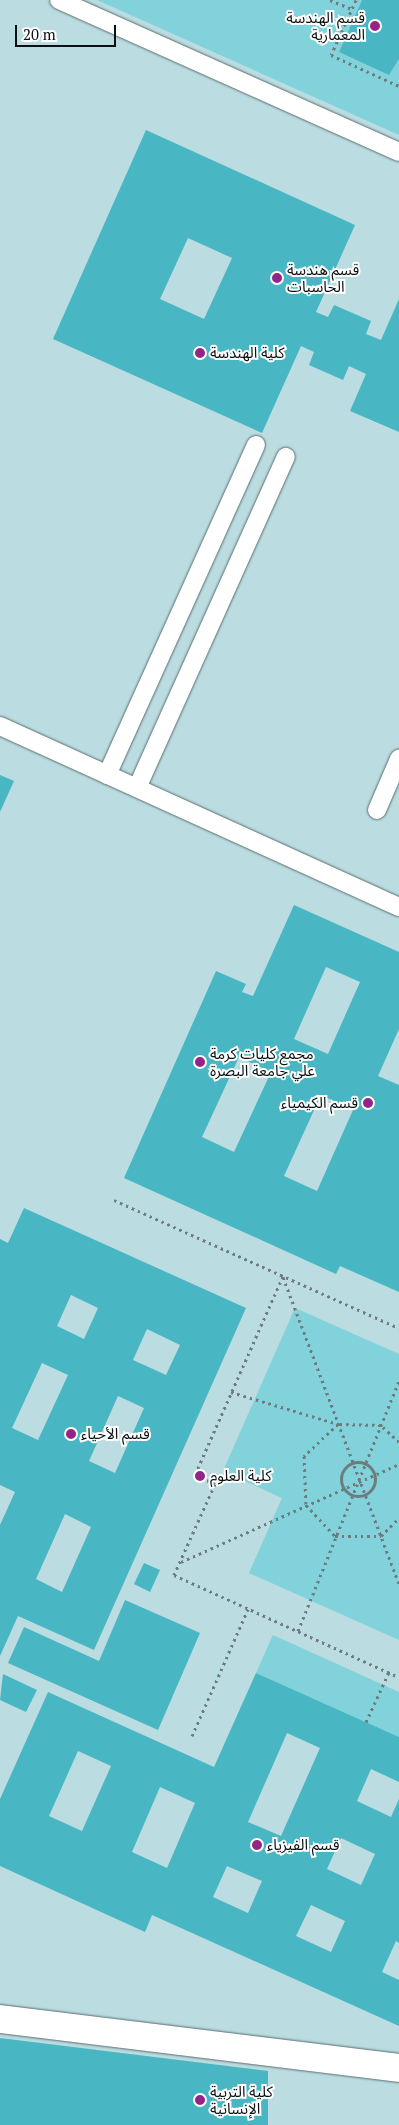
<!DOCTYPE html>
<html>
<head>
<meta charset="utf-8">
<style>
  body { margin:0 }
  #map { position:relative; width:399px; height:2125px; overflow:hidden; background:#cee5e8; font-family:"PT Serif","Noto Sans Arabic",serif }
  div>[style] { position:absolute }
  .built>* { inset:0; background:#bbdce0 }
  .green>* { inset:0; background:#81d2db }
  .building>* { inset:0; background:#48b7c3 }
  .path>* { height:3px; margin-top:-1.5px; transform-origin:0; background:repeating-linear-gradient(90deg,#6d7c7e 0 2.5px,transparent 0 6.5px) }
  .path>.ring { margin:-1.5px; padding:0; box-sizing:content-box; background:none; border:3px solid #6d7c7e; border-radius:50% }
  .roads { filter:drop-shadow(0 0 1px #596e70) drop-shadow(0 0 1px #596e70) }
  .lane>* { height:18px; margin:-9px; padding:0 9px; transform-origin:9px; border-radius:9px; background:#fff }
  .street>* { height:28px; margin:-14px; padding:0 14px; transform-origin:14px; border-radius:14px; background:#fff }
  .dots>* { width:14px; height:14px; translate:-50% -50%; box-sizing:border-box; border:2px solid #fff; border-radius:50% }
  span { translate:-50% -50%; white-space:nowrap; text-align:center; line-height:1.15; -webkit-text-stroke:4px #fff; paint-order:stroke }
  .poi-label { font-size:15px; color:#081011 }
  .right { translate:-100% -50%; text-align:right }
  .left { translate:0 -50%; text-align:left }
  .scale { position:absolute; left:15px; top:25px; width:101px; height:22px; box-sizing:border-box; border:2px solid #081011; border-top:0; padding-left:6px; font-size:15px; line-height:18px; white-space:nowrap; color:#081011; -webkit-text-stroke:4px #fff; paint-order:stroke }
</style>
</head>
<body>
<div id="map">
  <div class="built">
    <i style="clip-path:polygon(0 0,399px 0,399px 2125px,0 2125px)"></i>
  </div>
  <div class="green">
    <i style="clip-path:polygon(97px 0,362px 0,339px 52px,389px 74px,399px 59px,399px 135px)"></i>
    <i style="clip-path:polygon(295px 1308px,399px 1354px,399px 1640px,249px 1573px,282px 1498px,223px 1471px)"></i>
    <i style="clip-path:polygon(273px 1635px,399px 1692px,399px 1737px,256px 1673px)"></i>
  </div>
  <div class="building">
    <i style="clip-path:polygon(362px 0,399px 0,399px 59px,389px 75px,339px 52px)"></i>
    <i style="clip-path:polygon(evenodd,146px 130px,355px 225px,316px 312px,328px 317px,334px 305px,371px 321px,366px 334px,381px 340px,399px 299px,399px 432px,350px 411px,366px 374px,349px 366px,343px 380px,309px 365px,314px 352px,301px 346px,262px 433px,53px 339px,146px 130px,188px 238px,232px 258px,204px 319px,160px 299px,188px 238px)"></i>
    <i style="clip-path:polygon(0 775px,14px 781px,0 812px)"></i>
    <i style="clip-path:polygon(evenodd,294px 905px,399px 952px,399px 1029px,378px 1076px,399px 1085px,399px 1292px,340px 1266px,336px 1274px,124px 1178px,216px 971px,246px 984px,242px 992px,253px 996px,294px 905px,326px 967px,360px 982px,328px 1054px,294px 1039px,326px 967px,294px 905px,239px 1057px,271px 1072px,234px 1152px,202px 1137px,239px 1057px,294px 905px,321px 1095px,353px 1110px,317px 1191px,284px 1176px,321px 1095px)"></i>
    <i style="clip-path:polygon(evenodd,24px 1208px,246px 1308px,94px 1650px,18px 1616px,0 1656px,0 1525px,15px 1492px,0 1485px,0 1239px,8px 1243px,24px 1208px,71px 1295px,98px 1308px,84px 1339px,57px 1326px,71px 1295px,24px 1208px,147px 1329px,180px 1345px,166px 1375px,133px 1360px,147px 1329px,24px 1208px,42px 1363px,68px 1375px,38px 1440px,12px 1428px,42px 1363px,24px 1208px,118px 1396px,144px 1408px,115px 1473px,89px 1461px,118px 1396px,24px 1208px,65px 1514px,91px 1527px,62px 1592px,36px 1579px,65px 1514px)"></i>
    <i style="clip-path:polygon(144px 1563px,160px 1570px,150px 1592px,134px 1584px)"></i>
    <i style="clip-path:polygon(125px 1600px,200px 1633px,158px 1730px,8px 1663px,24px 1627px,99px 1661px)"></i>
    <i style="clip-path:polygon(evenodd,256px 1673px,399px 1737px,399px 1782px,371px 1769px,357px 1801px,391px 1817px,399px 1799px,399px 1943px,396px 1941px,382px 1972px,399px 1980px,399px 2026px,152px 1915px,145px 1932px,0 1866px,0 1799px,48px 1692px,214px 1767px,256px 1673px,287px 1733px,320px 1748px,281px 1836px,248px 1822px,287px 1733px,256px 1673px,78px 1751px,111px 1766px,82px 1831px,49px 1816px,78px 1751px,256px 1673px,160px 1787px,195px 1803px,167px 1868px,132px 1852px,160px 1787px,256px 1673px,341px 1838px,375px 1854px,361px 1885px,327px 1869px,341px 1838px,256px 1673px,227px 1866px,262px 1881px,248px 1913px,213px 1897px,227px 1866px,256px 1673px,311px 1905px,345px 1921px,331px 1952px,296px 1936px,311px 1905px)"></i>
    <i style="clip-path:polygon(3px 1674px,37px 1690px,26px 1712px,0 1700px)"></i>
    <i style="clip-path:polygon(0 2038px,268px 2071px,268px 2125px,0 2125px)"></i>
  </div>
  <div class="path">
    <i style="left:330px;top:0;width:24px;rotate:22deg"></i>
    <i style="left:356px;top:0;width:60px;rotate:114.4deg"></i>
    <i style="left:331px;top:55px;width:75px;rotate:24.5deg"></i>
    <i style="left:114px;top:1200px;width:312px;rotate:24.2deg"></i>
    <i style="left:283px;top:1276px;width:218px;rotate:113.9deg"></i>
    <i style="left:195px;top:1475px;width:22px;rotate:24deg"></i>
    <i style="left:215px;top:1484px;width:100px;rotate:114.3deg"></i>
    <i style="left:174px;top:1575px;width:247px;rotate:24.4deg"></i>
    <i style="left:283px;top:1277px;width:328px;rotate:69.3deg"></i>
    <i style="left:231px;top:1392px;width:112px;rotate:16.7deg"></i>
    <i style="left:399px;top:1442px;width:25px;rotate:-137deg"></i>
    <i style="left:381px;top:1425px;width:43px;rotate:-178.7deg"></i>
    <i style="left:338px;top:1424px;width:47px;rotate:136.7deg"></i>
    <i style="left:304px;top:1456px;width:49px;rotate:87.7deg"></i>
    <i style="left:306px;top:1505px;width:42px;rotate:46.9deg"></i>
    <i style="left:335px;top:1536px;width:46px"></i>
    <i style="left:381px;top:1536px;width:25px;rotate:-45deg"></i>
    <i class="ring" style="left:341px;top:1462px;width:31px;height:31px"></i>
    <i style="left:181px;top:1562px;width:239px;rotate:-24.2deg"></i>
    <i style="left:298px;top:1631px;width:270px;rotate:-68deg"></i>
    <i style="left:366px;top:1722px;width:55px;rotate:-65.3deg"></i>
    <i style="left:192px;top:1736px;width:139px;rotate:-66.2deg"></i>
  </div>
  <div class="roads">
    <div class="lane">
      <i style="left:59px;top:0;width:372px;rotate:24.1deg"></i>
      <i style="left:0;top:726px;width:438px;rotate:24.4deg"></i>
      <i style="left:107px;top:775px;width:362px;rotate:-65.7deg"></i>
      <i style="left:137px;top:788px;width:363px;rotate:-65.8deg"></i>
      <i style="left:377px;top:810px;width:56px;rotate:-66.7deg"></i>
    </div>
    <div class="street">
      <i style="left:0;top:2019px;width:402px;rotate:7deg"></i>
    </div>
  </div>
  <div class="dots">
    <i style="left:375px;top:26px;background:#922586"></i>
    <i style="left:277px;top:278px;background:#922586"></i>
    <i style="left:200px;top:353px;background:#922586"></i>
    <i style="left:200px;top:1062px;background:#922586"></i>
    <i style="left:368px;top:1103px;background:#922586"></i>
    <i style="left:71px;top:1434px;background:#922586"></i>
    <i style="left:200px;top:1476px;background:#922586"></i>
    <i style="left:257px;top:1845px;background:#922586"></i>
    <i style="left:200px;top:2100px;background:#922586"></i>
  </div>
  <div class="poi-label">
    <span class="right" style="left:365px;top:26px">قسم الهندسة<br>المعمارية</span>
    <span class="left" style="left:287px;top:278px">قسم هندسة<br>الحاسبات</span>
    <span class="left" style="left:210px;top:353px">كلية الهندسة</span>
    <span class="left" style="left:210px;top:1062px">مجمع كليات كرمة<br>علي جامعة البصرة</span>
    <span class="right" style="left:358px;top:1103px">قسم الكيمياء</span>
    <span class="left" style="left:81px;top:1434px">قسم الأحياء</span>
    <span class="left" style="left:210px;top:1476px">كلية العلوم</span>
    <span class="left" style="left:267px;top:1845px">قسم الفيزياء</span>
    <span class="left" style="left:210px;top:2100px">كلية التربية<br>الإنسانية</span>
  </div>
  <div class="scale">20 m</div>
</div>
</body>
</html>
